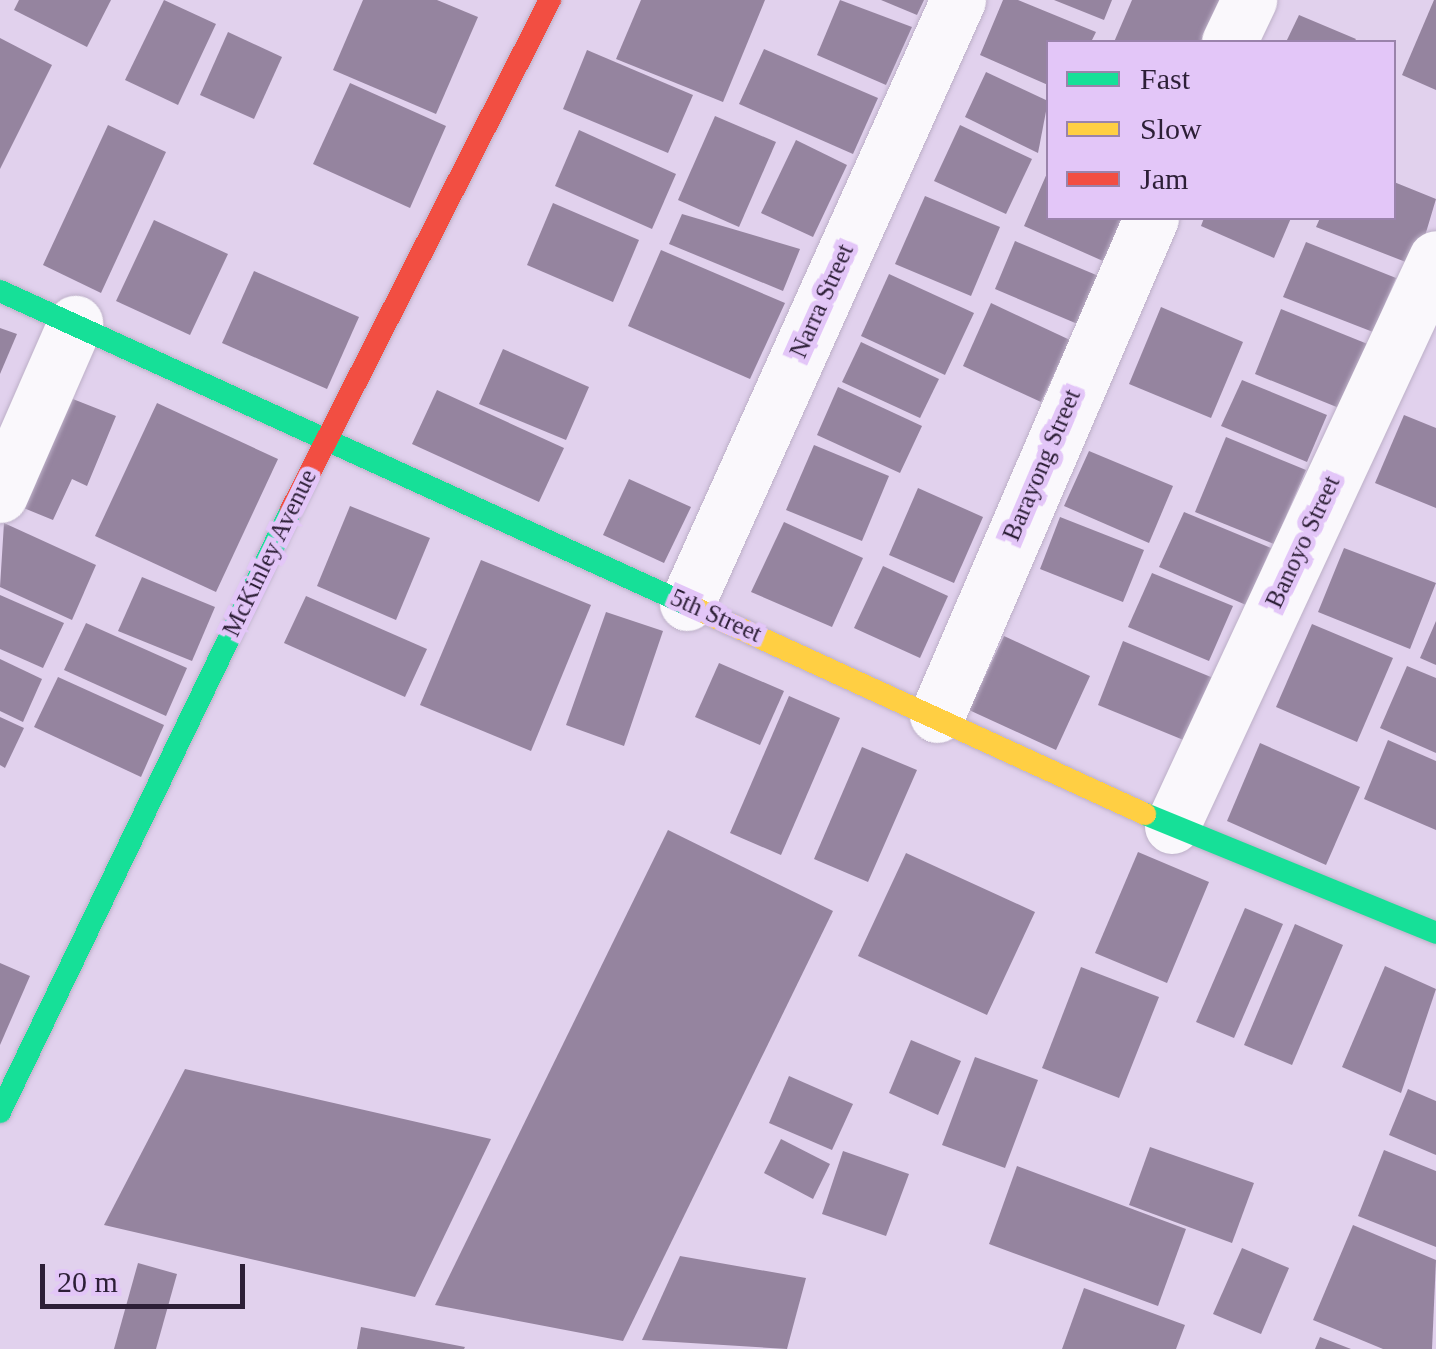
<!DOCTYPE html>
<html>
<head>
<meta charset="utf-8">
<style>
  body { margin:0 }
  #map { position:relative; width:1436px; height:1349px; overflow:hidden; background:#e1d1ed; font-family:"Times New Roman",serif }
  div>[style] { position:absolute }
  .building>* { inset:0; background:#95849f }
  .roads { filter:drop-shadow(0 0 2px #bdb0c8) drop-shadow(0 0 2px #bdb0c8) }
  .street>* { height:55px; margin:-27.5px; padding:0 27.5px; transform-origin:27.5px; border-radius:27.5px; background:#faf8fc }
  .fast>* { height:22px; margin:-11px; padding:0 11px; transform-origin:11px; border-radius:11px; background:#16e098 }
  .slow>* { height:22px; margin:-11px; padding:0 11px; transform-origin:11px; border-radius:11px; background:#ffcf43 }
  .jam>* { height:22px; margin:-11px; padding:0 11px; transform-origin:11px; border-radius:11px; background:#f24e42 }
  span { translate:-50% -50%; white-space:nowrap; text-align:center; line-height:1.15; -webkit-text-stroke:10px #e3c6f8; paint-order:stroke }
  .street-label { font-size:25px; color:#2d1f37 }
  .legend { position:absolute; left:1046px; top:40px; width:350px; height:180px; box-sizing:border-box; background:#e3c6f8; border:2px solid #9a83ab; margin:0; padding:12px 18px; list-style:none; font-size:30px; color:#2d1f37 }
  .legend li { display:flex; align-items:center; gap:20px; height:50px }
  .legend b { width:50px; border:2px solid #9a83ab }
  .scale { position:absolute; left:40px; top:1264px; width:205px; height:45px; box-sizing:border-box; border:5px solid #2d1f37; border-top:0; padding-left:12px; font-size:30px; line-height:35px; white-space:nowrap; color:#2d1f37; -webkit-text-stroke:8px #e3c6f8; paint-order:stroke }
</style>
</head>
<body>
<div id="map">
  <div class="building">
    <i style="clip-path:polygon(19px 0,111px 0,87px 47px,14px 10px)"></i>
    <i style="clip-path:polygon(164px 0,216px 24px,178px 105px,125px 80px)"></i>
    <i style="clip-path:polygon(363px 0,437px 0,478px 17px,436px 114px,333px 70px)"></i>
    <i style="clip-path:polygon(641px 0,765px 0,723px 102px,616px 59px)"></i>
    <i style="clip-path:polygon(840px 0,912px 27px,886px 85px,817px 55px)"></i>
    <i style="clip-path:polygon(881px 0,924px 0,917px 15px)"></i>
    <i style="clip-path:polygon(1003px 0,1018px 0,1096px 32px,1091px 42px,1048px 42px,1048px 85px,980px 55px)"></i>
    <i style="clip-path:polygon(1054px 0,1112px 0,1104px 20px)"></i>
    <i style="clip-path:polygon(1132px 0,1220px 0,1202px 42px,1114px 42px)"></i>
    <i style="clip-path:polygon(1434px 0,1436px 0,1436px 90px,1402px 75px)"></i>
    <i style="clip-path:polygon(1299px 15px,1356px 39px,1354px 42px,1286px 42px)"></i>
    <i style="clip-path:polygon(228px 32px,282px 57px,254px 119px,200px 95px)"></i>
    <i style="clip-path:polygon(0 38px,52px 65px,0 169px)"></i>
    <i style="clip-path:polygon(764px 49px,878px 98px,853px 154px,739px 104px)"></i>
    <i style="clip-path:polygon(587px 50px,693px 95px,668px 153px,563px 109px)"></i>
    <i style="clip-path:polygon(986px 72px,1048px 101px,1038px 153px,965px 117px)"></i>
    <i style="clip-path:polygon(350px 83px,446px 126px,410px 208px,313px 164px)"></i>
    <i style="clip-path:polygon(715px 116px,776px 142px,739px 227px,678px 200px)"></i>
    <i style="clip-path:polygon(108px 125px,166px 152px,101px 293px,43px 265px)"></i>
    <i style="clip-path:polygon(960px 125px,1032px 159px,1006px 214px,934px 181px)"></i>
    <i style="clip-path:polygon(579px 130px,676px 174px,652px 229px,555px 186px)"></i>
    <i style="clip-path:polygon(796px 140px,847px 165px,813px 237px,761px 213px)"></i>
    <i style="clip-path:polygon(1048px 171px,1048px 218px,1123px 218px,1103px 261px,1024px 226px)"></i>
    <i style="clip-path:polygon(1394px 182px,1436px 199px,1416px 266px,1316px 227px,1320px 218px,1394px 218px)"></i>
    <i style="clip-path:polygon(925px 196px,1000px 227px,971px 296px,895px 264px)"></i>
    <i style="clip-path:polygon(553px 203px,639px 240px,613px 302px,527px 265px)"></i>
    <i style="clip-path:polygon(682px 214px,800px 249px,783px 291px,669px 244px)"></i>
    <i style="clip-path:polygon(1204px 218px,1291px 218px,1274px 258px,1201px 226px)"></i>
    <i style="clip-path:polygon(154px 220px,228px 254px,190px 335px,116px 301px)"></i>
    <i style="clip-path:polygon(1015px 241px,1101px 277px,1080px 325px,995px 289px)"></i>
    <i style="clip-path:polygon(1306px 242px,1396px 278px,1373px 332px,1283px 297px)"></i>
    <i style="clip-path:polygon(661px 250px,785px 303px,750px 379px,628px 326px)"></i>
    <i style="clip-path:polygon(254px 271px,359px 317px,327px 389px,222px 343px)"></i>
    <i style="clip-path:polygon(889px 274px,974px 313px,945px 375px,861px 336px)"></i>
    <i style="clip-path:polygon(991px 303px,1070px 340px,1041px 402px,963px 366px)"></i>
    <i style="clip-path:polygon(1161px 307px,1243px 342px,1211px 418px,1129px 384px)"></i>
    <i style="clip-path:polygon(1281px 309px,1370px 345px,1344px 410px,1255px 374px)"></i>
    <i style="clip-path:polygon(0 328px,17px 334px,0 374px)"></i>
    <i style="clip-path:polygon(861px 342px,939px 379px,920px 418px,842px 382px)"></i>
    <i style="clip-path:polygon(503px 349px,589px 387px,566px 440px,479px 404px)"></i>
    <i style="clip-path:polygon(1242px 380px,1327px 415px,1307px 462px,1221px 426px)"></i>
    <i style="clip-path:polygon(838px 387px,922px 426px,900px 473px,817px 435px)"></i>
    <i style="clip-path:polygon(50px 390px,116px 416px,87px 486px,72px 479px,53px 520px,4px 500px)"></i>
    <i style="clip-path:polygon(437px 390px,564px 448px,539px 502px,412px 444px)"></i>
    <i style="clip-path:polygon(157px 403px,278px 459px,216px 592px,95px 536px)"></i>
    <i style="clip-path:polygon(1404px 415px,1436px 428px,1436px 508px,1375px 483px)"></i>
    <i style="clip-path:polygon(1226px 437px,1306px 470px,1274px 544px,1195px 512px)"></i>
    <i style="clip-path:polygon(814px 445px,889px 476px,862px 541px,786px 510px)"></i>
    <i style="clip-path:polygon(1089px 451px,1173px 486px,1149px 543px,1064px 506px)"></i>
    <i style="clip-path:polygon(629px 479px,691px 507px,664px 563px,603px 535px)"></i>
    <i style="clip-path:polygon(918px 488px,983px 517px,954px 583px,889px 555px)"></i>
    <i style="clip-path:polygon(350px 506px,430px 538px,396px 620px,317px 586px)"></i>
    <i style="clip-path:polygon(1184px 512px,1271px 548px,1246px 605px,1159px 567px)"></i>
    <i style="clip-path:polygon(1060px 517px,1144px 550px,1123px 602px,1040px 569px)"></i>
    <i style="clip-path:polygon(784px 522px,863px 558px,832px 627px,751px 592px)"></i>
    <i style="clip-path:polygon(4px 523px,96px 565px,72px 620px,0 587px)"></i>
    <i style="clip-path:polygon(1344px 548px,1436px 583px,1410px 649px,1318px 612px)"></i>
    <i style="clip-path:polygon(481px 560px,591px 605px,531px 751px,420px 705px)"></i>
    <i style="clip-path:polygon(883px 566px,948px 596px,920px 658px,854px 628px)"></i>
    <i style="clip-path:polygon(1152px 573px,1233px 606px,1209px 661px,1128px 627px)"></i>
    <i style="clip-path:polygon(142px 577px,215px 607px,192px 661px,118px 631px)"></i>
    <i style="clip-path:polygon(0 595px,64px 623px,43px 668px,0 649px)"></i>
    <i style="clip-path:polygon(306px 596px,427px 649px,405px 697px,284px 643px)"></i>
    <i style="clip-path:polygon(606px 612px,663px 631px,624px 746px,566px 725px)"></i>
    <i style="clip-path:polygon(1436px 621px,1436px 665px,1420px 658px)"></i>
    <i style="clip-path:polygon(86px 623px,187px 668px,166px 716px,64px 670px)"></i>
    <i style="clip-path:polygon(1312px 624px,1393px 658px,1357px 742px,1276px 707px)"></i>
    <i style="clip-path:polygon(1004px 636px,1090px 676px,1056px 750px,969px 710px)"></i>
    <i style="clip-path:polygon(1123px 641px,1228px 684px,1203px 748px,1098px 705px)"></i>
    <i style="clip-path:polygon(0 659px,42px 679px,23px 722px,0 711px)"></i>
    <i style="clip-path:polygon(719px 663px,784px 691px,760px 745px,695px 717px)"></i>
    <i style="clip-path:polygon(1407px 666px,1436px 678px,1436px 753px,1380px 728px)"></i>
    <i style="clip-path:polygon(58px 677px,164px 725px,141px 777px,34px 727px)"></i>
    <i style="clip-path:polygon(789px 696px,840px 718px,781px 855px,730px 833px)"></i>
    <i style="clip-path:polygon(0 717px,24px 728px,5px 768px,0 765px)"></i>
    <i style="clip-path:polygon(1388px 740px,1436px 761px,1436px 830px,1364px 799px)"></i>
    <i style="clip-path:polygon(1260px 743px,1360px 787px,1326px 865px,1227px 821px)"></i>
    <i style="clip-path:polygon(862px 747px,917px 770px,868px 882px,814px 859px)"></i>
    <i style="clip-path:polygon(668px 830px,833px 911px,623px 1341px,435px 1305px)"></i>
    <i style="clip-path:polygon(1138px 852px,1209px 882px,1167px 983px,1095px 953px)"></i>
    <i style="clip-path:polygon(906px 853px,1035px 912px,987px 1015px,858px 956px)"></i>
    <i style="clip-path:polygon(1245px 908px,1283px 924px,1234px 1038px,1196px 1022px)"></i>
    <i style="clip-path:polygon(1295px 924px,1343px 945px,1292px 1065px,1244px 1045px)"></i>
    <i style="clip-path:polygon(0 963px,30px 976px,0 1045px)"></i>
    <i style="clip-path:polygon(1385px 966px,1436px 989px,1401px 1093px,1342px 1067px)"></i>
    <i style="clip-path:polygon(1081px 967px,1159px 997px,1119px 1098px,1042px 1068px)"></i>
    <i style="clip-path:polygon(911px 1040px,961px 1061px,938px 1115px,889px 1093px)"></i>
    <i style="clip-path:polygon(975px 1057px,1038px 1080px,1005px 1168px,942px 1145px)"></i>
    <i style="clip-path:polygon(185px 1069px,491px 1139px,415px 1297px,104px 1225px)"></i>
    <i style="clip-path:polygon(789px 1076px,853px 1104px,832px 1150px,769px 1123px)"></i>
    <i style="clip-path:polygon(1408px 1089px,1436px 1101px,1436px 1155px,1389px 1135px)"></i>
    <i style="clip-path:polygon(781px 1139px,830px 1164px,813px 1199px,764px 1173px)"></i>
    <i style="clip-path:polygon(1150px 1147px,1254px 1183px,1232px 1243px,1129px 1205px)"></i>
    <i style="clip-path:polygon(1384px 1150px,1436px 1171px,1436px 1247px,1358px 1216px)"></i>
    <i style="clip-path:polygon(843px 1151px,909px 1174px,886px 1236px,822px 1214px)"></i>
    <i style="clip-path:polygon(1017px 1166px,1186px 1229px,1158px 1306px,989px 1244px)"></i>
    <i style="clip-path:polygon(1353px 1225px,1436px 1260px,1432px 1349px,1383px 1349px,1313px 1320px)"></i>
    <i style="clip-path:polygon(1242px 1248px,1289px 1268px,1261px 1334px,1213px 1314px)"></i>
    <i style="clip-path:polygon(680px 1256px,806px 1278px,787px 1349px,642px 1340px)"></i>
    <i style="clip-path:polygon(138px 1263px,177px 1274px,156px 1349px,114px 1349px)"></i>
    <i style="clip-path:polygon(1084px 1288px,1185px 1325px,1176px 1349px,1062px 1349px)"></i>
    <i style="clip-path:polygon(361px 1327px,465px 1347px,464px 1349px,357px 1349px)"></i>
    <i style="clip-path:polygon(1320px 1337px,1351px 1349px,1315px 1349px)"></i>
  </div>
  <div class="roads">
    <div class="street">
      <i style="left:1229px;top:42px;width:47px;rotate:-64.5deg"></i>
      <i style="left:0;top:495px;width:188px;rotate:-66.4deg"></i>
      <i style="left:687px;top:603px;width:661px;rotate:-65.8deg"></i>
      <i style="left:937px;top:715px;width:541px;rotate:-66.7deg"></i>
      <i style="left:1172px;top:826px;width:626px;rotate:-65.07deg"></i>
    </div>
    <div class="fast">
      <i style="left:0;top:291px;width:764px;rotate:24.52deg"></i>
      <i style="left:1145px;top:814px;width:314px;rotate:22.2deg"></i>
      <i style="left:0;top:1112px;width:669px;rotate:-64.2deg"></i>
    </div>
    <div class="slow">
      <i style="left:695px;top:608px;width:495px;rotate:24.6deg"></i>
    </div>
    <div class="jam">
      <i style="left:291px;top:510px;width:572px;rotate:-63.08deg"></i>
    </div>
  </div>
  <div class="street-label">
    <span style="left:822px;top:301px;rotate:-66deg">Narra Street</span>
    <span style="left:1042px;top:465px;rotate:-67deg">Barayong Street</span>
    <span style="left:1303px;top:542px;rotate:-65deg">Banoyo Street</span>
    <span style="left:270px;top:553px;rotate:-64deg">McKinley Avenue</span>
    <span style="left:716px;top:616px;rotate:24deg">5th Street</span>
  </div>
  <ul class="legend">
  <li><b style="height:12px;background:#16e098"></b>Fast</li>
  <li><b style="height:12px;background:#ffcf43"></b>Slow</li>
  <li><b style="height:12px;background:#f24e42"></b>Jam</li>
  </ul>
  <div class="scale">20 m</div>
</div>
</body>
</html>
